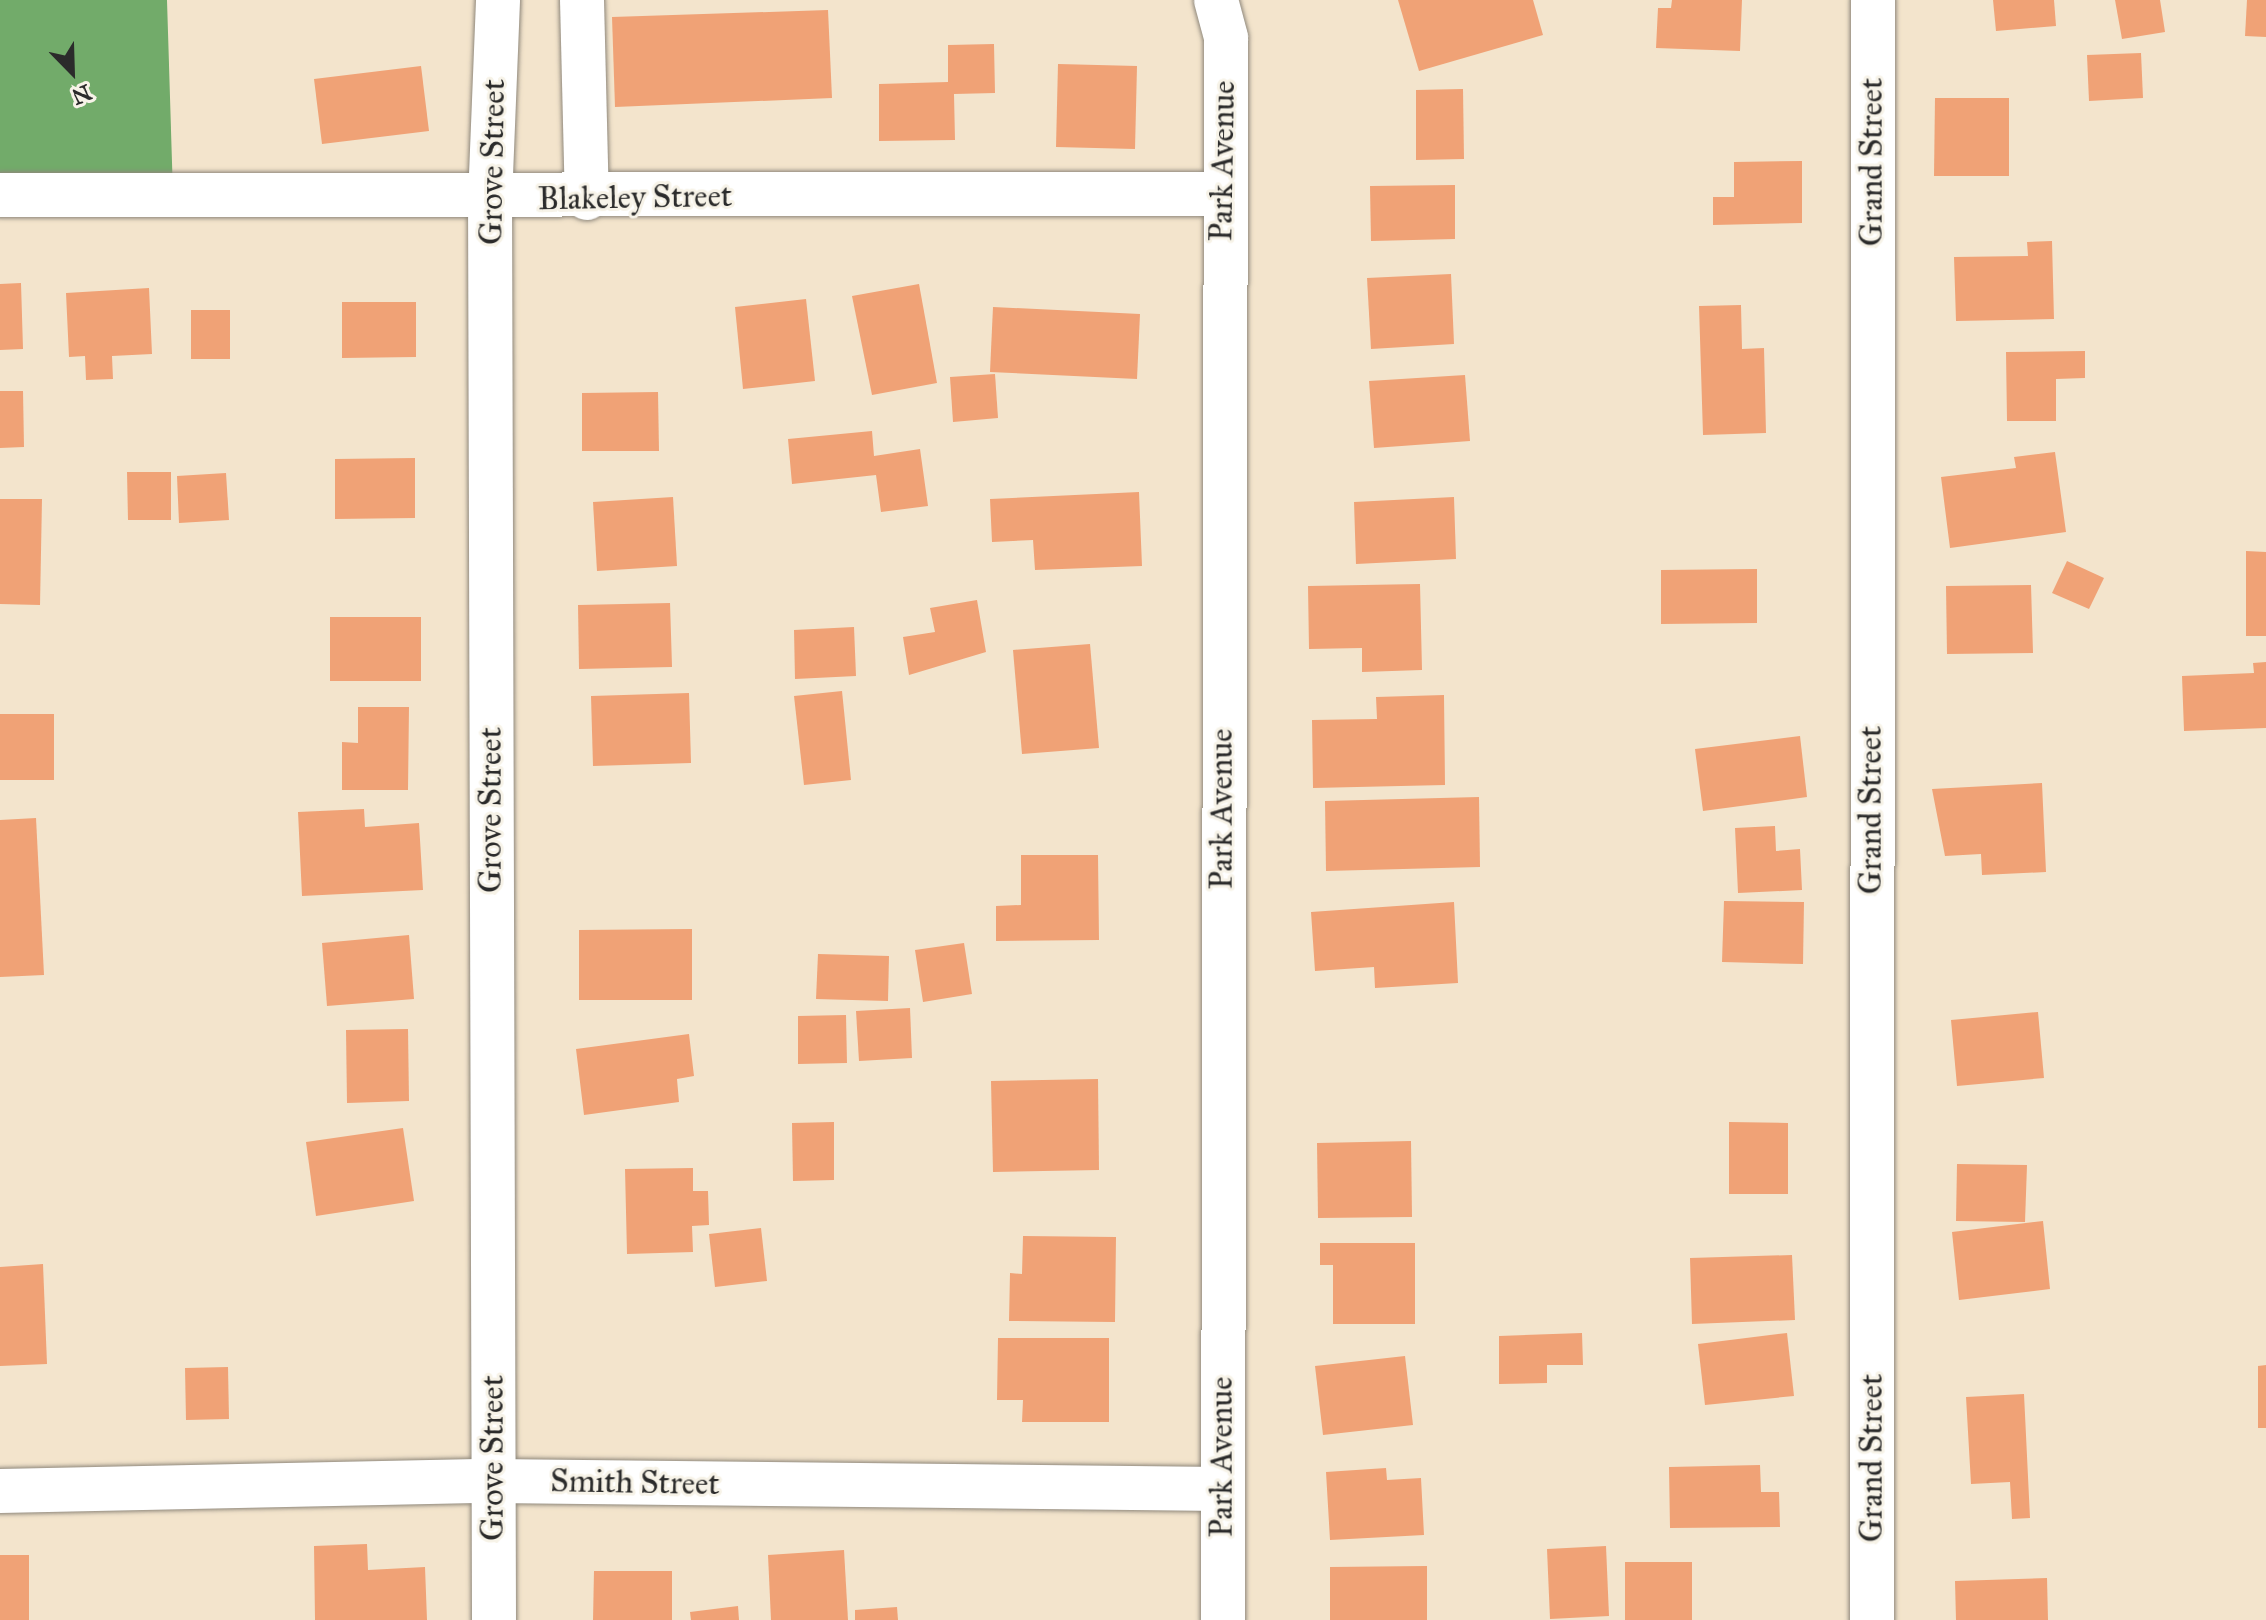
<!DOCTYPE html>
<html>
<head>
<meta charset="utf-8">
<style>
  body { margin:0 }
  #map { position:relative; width:2266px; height:1620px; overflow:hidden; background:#f3e4cc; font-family:"IM FELL Great Primer",serif }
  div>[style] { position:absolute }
  .forest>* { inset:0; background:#72ab6a }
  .building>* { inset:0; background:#f0a276 }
  .roads { filter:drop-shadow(0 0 2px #8f887c) drop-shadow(0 0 2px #8f887c) }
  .minor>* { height:44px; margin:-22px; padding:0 22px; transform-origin:22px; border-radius:22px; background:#fff }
  .major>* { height:44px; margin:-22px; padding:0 22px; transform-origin:22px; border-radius:22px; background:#fff }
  span { translate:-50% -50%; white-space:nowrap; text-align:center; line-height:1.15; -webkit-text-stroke:6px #f7f3e8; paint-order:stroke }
  .street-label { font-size:32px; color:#2b2b2b }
  .north { position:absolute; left:32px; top:32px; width:80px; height:80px; -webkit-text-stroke:6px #f7f3e8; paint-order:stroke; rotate:157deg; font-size:22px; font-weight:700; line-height:32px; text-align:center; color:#2b2b2b }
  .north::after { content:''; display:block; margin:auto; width:28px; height:36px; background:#2b2b2b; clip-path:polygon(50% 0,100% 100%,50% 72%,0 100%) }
</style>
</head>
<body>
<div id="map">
  <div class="forest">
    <i style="clip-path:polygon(0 0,167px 0,173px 195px,0 188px)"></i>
  </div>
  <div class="building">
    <i style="clip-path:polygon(1398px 0,1533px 0,1543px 35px,1419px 71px)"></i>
    <i style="clip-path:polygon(1672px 0,1742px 0,1740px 51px,1656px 48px,1658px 8px,1671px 8px)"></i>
    <i style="clip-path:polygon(1993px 0,2054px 0,2056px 26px,1996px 31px)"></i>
    <i style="clip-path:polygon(2115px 0,2160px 0,2165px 32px,2122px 39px)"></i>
    <i style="clip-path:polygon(2247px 0,2266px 0,2266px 37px,2245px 36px)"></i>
    <i style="clip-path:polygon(828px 10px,832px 98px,615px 107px,612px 17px)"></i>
    <i style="clip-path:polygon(994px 44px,995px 93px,954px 94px,955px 140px,879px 141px,879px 84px,948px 82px,948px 45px)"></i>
    <i style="clip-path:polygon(2141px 53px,2143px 98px,2089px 101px,2087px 55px)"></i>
    <i style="clip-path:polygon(1058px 64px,1137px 66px,1135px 149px,1056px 147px)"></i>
    <i style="clip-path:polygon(421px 66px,429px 131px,322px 144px,314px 79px)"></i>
    <i style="clip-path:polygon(1463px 89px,1464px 159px,1416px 160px,1416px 90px)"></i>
    <i style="clip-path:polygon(1935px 98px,2009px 98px,2009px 176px,1934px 176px)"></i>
    <i style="clip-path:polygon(1802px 161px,1802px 223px,1713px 225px,1713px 197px,1734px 197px,1734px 162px)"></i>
    <i style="clip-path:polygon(1455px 185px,1455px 239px,1371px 241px,1370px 186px)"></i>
    <i style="clip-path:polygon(2052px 241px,2054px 319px,1956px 321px,1954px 257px,2028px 256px,2027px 242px)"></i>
    <i style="clip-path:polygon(1451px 274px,1454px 344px,1371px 349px,1367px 278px)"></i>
    <i style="clip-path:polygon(21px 283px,23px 349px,0 350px,0 284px)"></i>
    <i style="clip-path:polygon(919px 284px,937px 383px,872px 395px,852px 296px)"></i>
    <i style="clip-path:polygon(149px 288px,152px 354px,112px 356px,113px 379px,86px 380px,85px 356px,69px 357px,66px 293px)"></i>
    <i style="clip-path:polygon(806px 299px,815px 381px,743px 389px,735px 307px)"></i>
    <i style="clip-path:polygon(342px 302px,416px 302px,416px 357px,342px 358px)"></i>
    <i style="clip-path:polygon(1741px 305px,1742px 349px,1764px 348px,1766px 433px,1703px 435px,1699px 306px)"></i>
    <i style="clip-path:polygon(993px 307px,1140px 314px,1137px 379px,990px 372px)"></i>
    <i style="clip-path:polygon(191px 310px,230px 310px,230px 359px,191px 359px)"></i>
    <i style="clip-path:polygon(2085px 351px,2085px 378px,2056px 379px,2056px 421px,2007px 421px,2006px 352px)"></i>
    <i style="clip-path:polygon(995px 374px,998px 418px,953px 422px,950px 377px)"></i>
    <i style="clip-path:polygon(1465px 375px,1470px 441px,1374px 448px,1369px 381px)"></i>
    <i style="clip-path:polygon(0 391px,23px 391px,24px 447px,0 448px)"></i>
    <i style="clip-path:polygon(658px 392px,659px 451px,582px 451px,582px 393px)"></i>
    <i style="clip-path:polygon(872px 431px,874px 456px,920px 449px,928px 506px,881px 512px,876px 475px,792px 484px,788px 439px)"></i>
    <i style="clip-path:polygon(2055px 452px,2066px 532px,1950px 548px,1941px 477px,2016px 468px,2014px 457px)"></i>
    <i style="clip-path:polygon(415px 458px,415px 518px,335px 519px,335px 459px)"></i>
    <i style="clip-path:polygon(127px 472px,171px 472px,171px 520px,128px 520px)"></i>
    <i style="clip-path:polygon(226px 473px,229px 520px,179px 523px,177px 476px)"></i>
    <i style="clip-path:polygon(1139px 492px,1142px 566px,1035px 570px,1033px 540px,992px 542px,990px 499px)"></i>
    <i style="clip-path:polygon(673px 497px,677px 566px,597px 571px,593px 502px)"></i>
    <i style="clip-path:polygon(1454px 497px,1456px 559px,1356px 564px,1354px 502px)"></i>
    <i style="clip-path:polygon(0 499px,42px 499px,40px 605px,0 604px)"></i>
    <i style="clip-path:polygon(2246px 551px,2266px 552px,2266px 636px,2246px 636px)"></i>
    <i style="clip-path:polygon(2067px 561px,2104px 578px,2089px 609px,2052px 593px)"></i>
    <i style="clip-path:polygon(1757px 569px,1757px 623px,1661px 624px,1661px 570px)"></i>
    <i style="clip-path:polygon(1420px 584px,1422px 670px,1362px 672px,1362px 648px,1309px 649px,1308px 586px)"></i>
    <i style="clip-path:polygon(2031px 585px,2033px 653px,1947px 654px,1946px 586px)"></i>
    <i style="clip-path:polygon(977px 600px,986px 652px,909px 675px,903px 637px,935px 632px,930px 608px)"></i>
    <i style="clip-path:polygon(670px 603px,672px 667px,579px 669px,578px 605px)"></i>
    <i style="clip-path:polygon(330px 617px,421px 617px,421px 681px,330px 681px)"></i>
    <i style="clip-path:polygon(854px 627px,856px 676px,795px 679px,794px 630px)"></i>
    <i style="clip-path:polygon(1090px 644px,1099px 748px,1022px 754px,1013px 650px)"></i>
    <i style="clip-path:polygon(2266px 662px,2266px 728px,2184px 731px,2182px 676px,2254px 673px,2253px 663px)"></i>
    <i style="clip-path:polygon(842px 691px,851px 780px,804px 785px,794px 696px)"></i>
    <i style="clip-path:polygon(689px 693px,691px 763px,593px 766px,591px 696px)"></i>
    <i style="clip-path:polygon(1444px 695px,1445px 785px,1313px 788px,1312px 720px,1377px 719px,1376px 697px)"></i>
    <i style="clip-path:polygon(358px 707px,409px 707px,408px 790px,342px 790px,342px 742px,358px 743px)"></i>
    <i style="clip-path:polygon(0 714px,54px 714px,54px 780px,0 780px)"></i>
    <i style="clip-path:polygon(1800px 736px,1807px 797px,1703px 811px,1695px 749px)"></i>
    <i style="clip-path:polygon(2042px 783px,2046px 872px,1982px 875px,1981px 854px,1945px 856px,1932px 789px)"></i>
    <i style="clip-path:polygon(1479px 797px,1480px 867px,1326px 871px,1325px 801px)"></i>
    <i style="clip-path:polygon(364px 809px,365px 827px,419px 823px,423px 890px,302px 896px,298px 812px)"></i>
    <i style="clip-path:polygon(36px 818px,44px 975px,0 977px,0 820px)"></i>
    <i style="clip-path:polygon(1775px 826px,1776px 851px,1800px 849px,1802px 890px,1738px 893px,1735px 828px)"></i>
    <i style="clip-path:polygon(1021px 855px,1098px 855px,1099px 940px,996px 941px,996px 906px,1021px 905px)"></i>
    <i style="clip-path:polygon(1724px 901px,1804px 902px,1803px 964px,1722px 962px)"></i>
    <i style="clip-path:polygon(1454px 902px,1458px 983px,1375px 988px,1374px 967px,1315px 971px,1311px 912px)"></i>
    <i style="clip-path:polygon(692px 929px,692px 1000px,579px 1000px,579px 930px)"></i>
    <i style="clip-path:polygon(409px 935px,414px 999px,327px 1006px,322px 943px)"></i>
    <i style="clip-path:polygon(964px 943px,972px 994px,923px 1002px,915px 950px)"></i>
    <i style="clip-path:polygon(818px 954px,889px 956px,888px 1001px,816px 999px)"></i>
    <i style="clip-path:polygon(910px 1008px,912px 1058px,859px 1061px,856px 1011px)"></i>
    <i style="clip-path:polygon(2038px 1012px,2044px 1078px,1957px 1086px,1951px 1020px)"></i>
    <i style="clip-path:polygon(846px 1015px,847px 1063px,798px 1064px,798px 1016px)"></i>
    <i style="clip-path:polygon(408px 1029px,409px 1101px,347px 1103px,346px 1030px)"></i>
    <i style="clip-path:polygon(689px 1034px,694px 1076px,677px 1079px,679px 1102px,584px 1115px,576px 1049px)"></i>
    <i style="clip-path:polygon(1098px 1079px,1099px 1170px,993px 1172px,991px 1081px)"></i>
    <i style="clip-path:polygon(834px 1122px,834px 1180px,793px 1181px,792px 1123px)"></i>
    <i style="clip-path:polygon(1729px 1122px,1788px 1123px,1788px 1194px,1729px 1194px)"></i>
    <i style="clip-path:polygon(403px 1128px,414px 1201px,316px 1216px,306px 1142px)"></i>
    <i style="clip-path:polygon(1411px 1141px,1412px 1217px,1318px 1218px,1317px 1143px)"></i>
    <i style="clip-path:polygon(1957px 1164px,2027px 1165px,2025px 1222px,1956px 1221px)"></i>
    <i style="clip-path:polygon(693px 1168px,693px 1191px,708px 1191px,709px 1225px,692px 1226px,693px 1252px,627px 1254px,625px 1169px)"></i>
    <i style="clip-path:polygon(2043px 1221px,2050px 1289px,1959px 1300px,1952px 1232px)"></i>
    <i style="clip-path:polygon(761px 1228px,767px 1281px,715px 1287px,709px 1234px)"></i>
    <i style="clip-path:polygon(1023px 1236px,1116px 1237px,1115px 1322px,1009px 1321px,1010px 1273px,1022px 1274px)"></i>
    <i style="clip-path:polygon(1320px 1243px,1415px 1243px,1415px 1324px,1333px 1324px,1333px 1265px,1320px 1265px)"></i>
    <i style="clip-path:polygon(1792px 1255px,1795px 1320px,1692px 1324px,1690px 1258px)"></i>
    <i style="clip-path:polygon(43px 1264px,47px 1364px,0 1366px,0 1267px)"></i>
    <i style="clip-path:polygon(1582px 1333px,1583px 1365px,1547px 1365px,1547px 1383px,1499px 1384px,1499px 1336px)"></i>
    <i style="clip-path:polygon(1787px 1333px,1794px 1396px,1705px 1405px,1698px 1344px)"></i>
    <i style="clip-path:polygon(998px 1338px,1109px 1338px,1109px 1422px,1022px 1422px,1023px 1400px,997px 1400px)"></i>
    <i style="clip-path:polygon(1405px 1356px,1413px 1425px,1323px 1435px,1315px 1366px)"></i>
    <i style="clip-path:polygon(2266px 1365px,2266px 1428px,2258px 1428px,2258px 1366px)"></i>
    <i style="clip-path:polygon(228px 1367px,229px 1419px,186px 1420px,185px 1368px)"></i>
    <i style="clip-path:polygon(2024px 1394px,2030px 1518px,2012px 1519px,2010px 1482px,1971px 1484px,1966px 1397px)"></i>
    <i style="clip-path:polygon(1760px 1465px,1761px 1492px,1779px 1492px,1780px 1527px,1670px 1528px,1669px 1467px)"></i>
    <i style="clip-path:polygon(1386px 1468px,1387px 1480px,1421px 1478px,1424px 1535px,1330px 1540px,1326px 1472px)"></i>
    <i style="clip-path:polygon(367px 1544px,368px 1570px,425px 1567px,427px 1620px,315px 1620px,314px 1546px)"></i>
    <i style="clip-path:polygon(1606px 1546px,1609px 1616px,1550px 1619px,1547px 1549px)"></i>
    <i style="clip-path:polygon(844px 1550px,848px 1620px,771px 1620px,768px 1555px)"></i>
    <i style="clip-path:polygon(0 1555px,29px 1555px,29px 1620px,0 1620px)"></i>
    <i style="clip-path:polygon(1625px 1562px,1692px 1562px,1692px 1620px,1625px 1620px)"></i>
    <i style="clip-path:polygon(1427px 1566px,1427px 1620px,1330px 1620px,1330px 1567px)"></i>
    <i style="clip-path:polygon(594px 1571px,672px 1571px,672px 1620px,593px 1620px)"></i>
    <i style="clip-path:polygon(2047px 1578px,2048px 1620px,1956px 1620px,1955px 1581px)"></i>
    <i style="clip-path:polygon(738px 1606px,739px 1620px,691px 1620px,690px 1612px)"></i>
    <i style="clip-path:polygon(897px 1607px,898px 1620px,855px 1620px,855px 1610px)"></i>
  </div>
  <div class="roads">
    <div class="minor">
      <i style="left:582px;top:0;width:198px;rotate:88.6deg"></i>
      <i style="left:0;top:195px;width:1221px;rotate:-0.05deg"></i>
      <i style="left:0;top:1491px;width:492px;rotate:-1.2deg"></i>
      <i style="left:492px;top:1481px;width:730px;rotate:0.63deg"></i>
      <i style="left:494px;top:1620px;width:1420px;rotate:-90.16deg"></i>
      <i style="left:490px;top:200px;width:200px;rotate:-87.7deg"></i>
      <i style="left:1872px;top:1620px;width:1620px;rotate:-89.96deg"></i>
    </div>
    <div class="major">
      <i style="left:1216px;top:0;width:39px;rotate:75deg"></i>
      <i style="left:1226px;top:38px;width:1582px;rotate:90.11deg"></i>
    </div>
  </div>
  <div class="street-label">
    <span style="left:1223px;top:161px;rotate:-89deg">Park Avenue</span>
    <span style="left:493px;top:162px;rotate:-89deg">Grove Street</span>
    <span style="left:1872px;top:162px;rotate:-90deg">Grand Street</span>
    <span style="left:635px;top:198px;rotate:-1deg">Blakeley Street</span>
    <span style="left:1222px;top:809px;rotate:-90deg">Park Avenue</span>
    <span style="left:491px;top:810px;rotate:-90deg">Grove Street</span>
    <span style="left:1871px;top:810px;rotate:-90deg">Grand Street</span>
    <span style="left:1222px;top:1457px;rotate:-90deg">Park Avenue</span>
    <span style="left:493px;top:1458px;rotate:-90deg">Grove Street</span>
    <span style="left:1872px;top:1458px;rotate:-90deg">Grand Street</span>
    <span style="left:635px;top:1483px;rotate:1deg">Smith Street</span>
  </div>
  <div class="north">N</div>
</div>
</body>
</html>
